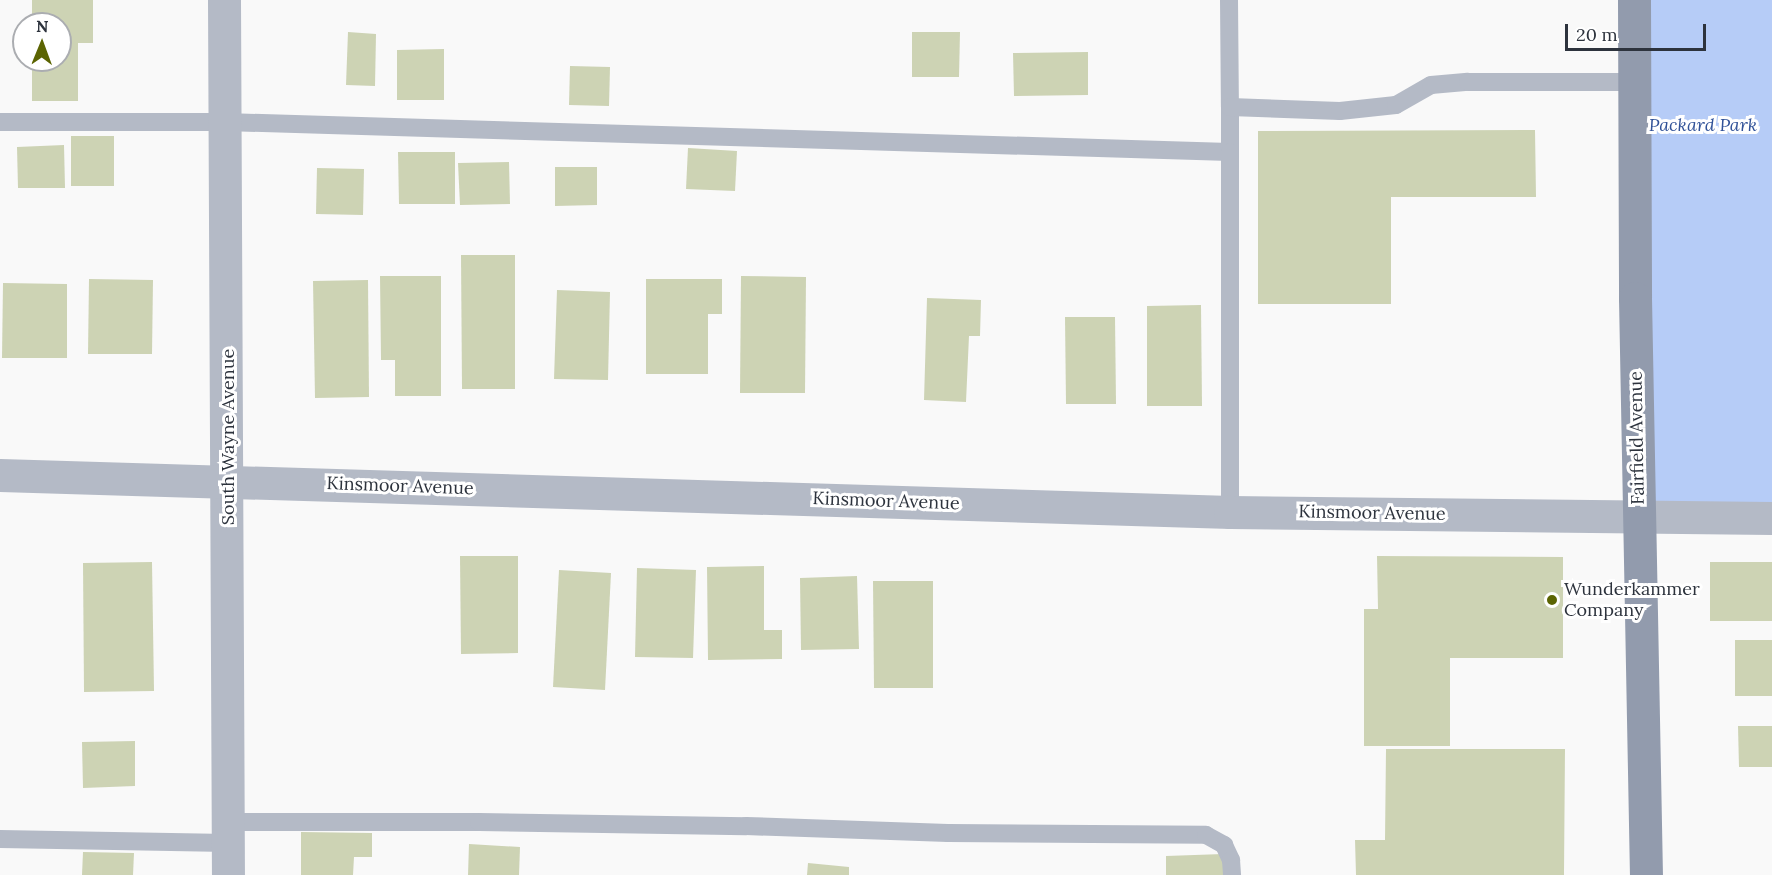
<!DOCTYPE html>
<html>
<head>
<meta charset="utf-8">
<style>
  body { margin:0 }
  #map { position:relative; width:1772px; height:875px; overflow:hidden; background:#f9f9f9; font-family:Lora,serif }
  div>[style] { position:absolute }
  .green>* { inset:0; background:#b6ccf7 }
  .building>* { inset:0; background:#cdd3b4 }
  .service>* { height:18px; margin:-9px; padding:0 9px; transform-origin:9px; border-radius:9px; background:#b4bac6 }
  .minor>* { height:33px; margin:-16.5px; padding:0 16.5px; transform-origin:16.5px; border-radius:16.5px; background:#b4bac6 }
  .secondary>* { height:33px; margin:-16.5px; padding:0 16.5px; transform-origin:16.5px; border-radius:16.5px; background:#929bad }
  .dots>* { width:16px; height:16px; translate:-50% -50%; box-sizing:border-box; border:3px solid #fff; border-radius:50% }
  span { translate:-50% -50%; white-space:nowrap; text-align:center; line-height:1.15; -webkit-text-stroke:6px #fff; paint-order:stroke }
  .park-label { font-size:18px; color:#315298; font-style:italic }
  .street-label { font-size:18px; color:#2d333d }
  .poi-label { font-size:18px; color:#2d333d }
  .left { translate:0 -50%; text-align:left }
  .north { position:absolute; left:12px; top:12px; width:60px; height:60px; box-sizing:border-box; background:#fff; border:2px solid #abadb1; border-radius:50%; rotate:1deg; font-size:16px; font-weight:700; line-height:24px; text-align:center; color:#2d333d }
  .north::after { content:''; display:block; margin:auto; width:21px; height:27px; background:#5b6402; clip-path:polygon(50% 0,100% 100%,50% 72%,0 100%) }
  .scale { position:absolute; left:1565px; top:24px; width:141px; height:27px; box-sizing:border-box; border:3px solid #2d333d; border-top:0; padding-left:8px; font-size:18px; line-height:21px; white-space:nowrap; color:#2d333d; -webkit-text-stroke:4px #fff; paint-order:stroke }
</style>
</head>
<body>
<div id="map">
  <div class="green">
    <i style="clip-path:polygon(1632px 0,1772px 0,1772px 518px,1639px 516px)"></i>
  </div>
  <div class="building">
    <i style="clip-path:polygon(32px 0,93px 0,93px 43px,78px 43px,78px 101px,32px 101px,32px 60px,60px 60px,60px 24px,32px 24px)"></i>
    <i style="clip-path:polygon(348px 32px,376px 34px,375px 86px,346px 85px)"></i>
    <i style="clip-path:polygon(912px 32px,960px 32px,959px 77px,912px 77px)"></i>
    <i style="clip-path:polygon(444px 49px,444px 100px,397px 100px,397px 50px)"></i>
    <i style="clip-path:polygon(1088px 52px,1088px 95px,1014px 96px,1013px 53px)"></i>
    <i style="clip-path:polygon(570px 66px,610px 67px,609px 106px,569px 105px)"></i>
    <i style="clip-path:polygon(1535px 130px,1536px 197px,1391px 197px,1391px 304px,1258px 304px,1258px 131px)"></i>
    <i style="clip-path:polygon(71px 136px,114px 136px,114px 186px,71px 186px)"></i>
    <i style="clip-path:polygon(64px 145px,65px 188px,18px 188px,17px 147px)"></i>
    <i style="clip-path:polygon(688px 148px,737px 151px,735px 191px,686px 189px)"></i>
    <i style="clip-path:polygon(398px 152px,455px 152px,455px 204px,399px 204px)"></i>
    <i style="clip-path:polygon(509px 162px,510px 204px,460px 205px,458px 163px)"></i>
    <i style="clip-path:polygon(555px 167px,597px 167px,597px 205px,555px 206px)"></i>
    <i style="clip-path:polygon(317px 168px,364px 169px,363px 215px,316px 214px)"></i>
    <i style="clip-path:polygon(461px 255px,515px 255px,515px 389px,462px 389px)"></i>
    <i style="clip-path:polygon(380px 276px,441px 276px,441px 396px,395px 396px,395px 360px,381px 360px)"></i>
    <i style="clip-path:polygon(741px 276px,806px 277px,805px 393px,740px 393px)"></i>
    <i style="clip-path:polygon(89px 279px,153px 280px,152px 354px,88px 354px)"></i>
    <i style="clip-path:polygon(646px 279px,722px 279px,722px 314px,708px 314px,708px 374px,646px 374px)"></i>
    <i style="clip-path:polygon(368px 280px,369px 397px,315px 398px,313px 281px)"></i>
    <i style="clip-path:polygon(3px 283px,67px 284px,67px 358px,2px 358px)"></i>
    <i style="clip-path:polygon(557px 290px,610px 292px,608px 380px,554px 379px)"></i>
    <i style="clip-path:polygon(927px 298px,981px 300px,980px 336px,969px 336px,966px 402px,924px 400px)"></i>
    <i style="clip-path:polygon(1201px 305px,1202px 406px,1147px 406px,1147px 306px)"></i>
    <i style="clip-path:polygon(1065px 317px,1115px 317px,1116px 404px,1066px 404px)"></i>
    <i style="clip-path:polygon(460px 556px,518px 556px,518px 653px,461px 654px)"></i>
    <i style="clip-path:polygon(1377px 556px,1563px 557px,1563px 658px,1450px 658px,1450px 746px,1364px 746px,1364px 609px,1378px 609px)"></i>
    <i style="clip-path:polygon(152px 562px,154px 691px,84px 692px,83px 563px)"></i>
    <i style="clip-path:polygon(1710px 562px,1772px 562px,1772px 621px,1710px 621px)"></i>
    <i style="clip-path:polygon(764px 566px,764px 630px,782px 630px,782px 659px,708px 660px,707px 567px)"></i>
    <i style="clip-path:polygon(637px 568px,696px 570px,693px 658px,635px 657px)"></i>
    <i style="clip-path:polygon(559px 570px,611px 573px,605px 690px,553px 687px)"></i>
    <i style="clip-path:polygon(857px 576px,859px 649px,801px 650px,800px 578px)"></i>
    <i style="clip-path:polygon(873px 581px,933px 581px,933px 688px,874px 688px)"></i>
    <i style="clip-path:polygon(1735px 640px,1772px 640px,1772px 696px,1735px 696px)"></i>
    <i style="clip-path:polygon(1738px 726px,1772px 726px,1772px 767px,1739px 767px)"></i>
    <i style="clip-path:polygon(135px 741px,135px 786px,83px 788px,82px 742px)"></i>
    <i style="clip-path:polygon(1386px 749px,1565px 749px,1564px 875px,1356px 875px,1355px 840px,1385px 840px)"></i>
    <i style="clip-path:polygon(301px 832px,372px 833px,372px 857px,354px 857px,353px 875px,301px 875px)"></i>
    <i style="clip-path:polygon(469px 844px,520px 847px,519px 875px,468px 875px)"></i>
    <i style="clip-path:polygon(83px 852px,134px 853px,133px 875px,82px 875px)"></i>
    <i style="clip-path:polygon(1223px 854px,1223px 875px,1166px 875px,1166px 856px)"></i>
    <i style="clip-path:polygon(808px 863px,849px 867px,849px 875px,807px 875px)"></i>
  </div>
  <div class="service">
    <i style="left:1229px;top:0;width:107px;rotate:89.5deg"></i>
    <i style="left:0;top:122px;width:225px"></i>
    <i style="left:225px;top:122px;width:1005px;rotate:1.71deg"></i>
    <i style="left:1230px;top:152px;width:45px;rotate:-90deg"></i>
    <i style="left:1230px;top:107px;width:110px;rotate:2.1deg"></i>
    <i style="left:1340px;top:111px;width:56px;rotate:-6.1deg"></i>
    <i style="left:1396px;top:105px;width:40px;rotate:-29.7deg"></i>
    <i style="left:1431px;top:85px;width:37px;rotate:-5deg"></i>
    <i style="left:1468px;top:82px;width:165px"></i>
    <i style="left:1230px;top:152px;width:360px;rotate:90deg"></i>
    <i style="left:228px;top:822px;width:251px"></i>
    <i style="left:479px;top:822px;width:267px;rotate:0.9deg"></i>
    <i style="left:746px;top:826px;width:202px;rotate:2deg"></i>
    <i style="left:948px;top:833px;width:258px;rotate:0.4deg"></i>
    <i style="left:1206px;top:835px;width:21px;rotate:29deg"></i>
    <i style="left:1224px;top:845px;width:17px;rotate:65deg"></i>
    <i style="left:1231px;top:860px;width:15px;rotate:86deg"></i>
    <i style="left:0;top:839px;width:228px;rotate:1deg"></i>
  </div>
  <div class="minor">
    <i style="left:224px;top:0;width:875px;rotate:89.74deg"></i>
    <i style="left:0;top:475px;width:1231px;rotate:1.72deg"></i>
    <i style="left:1230px;top:512px;width:542px;rotate:0.63deg"></i>
  </div>
  <div class="secondary">
    <i style="left:1634px;top:0;width:298px;rotate:89.8deg"></i>
    <i style="left:1635px;top:298px;width:577px;rotate:88.91deg"></i>
  </div>
  <div class="dots">
    <i style="left:1552px;top:600px;background:#5b6402"></i>
  </div>
  <div class="park-label">
    <span style="left:1703px;top:125px">Packard Park</span>
  </div>
  <div class="street-label">
    <span style="left:228px;top:437px;rotate:-90deg">South Wayne Avenue</span>
    <span style="left:1637px;top:438px;rotate:-91deg">Fairfield Avenue</span>
    <span style="left:400px;top:486px;rotate:2deg">Kinsmoor Avenue</span>
    <span style="left:886px;top:501px;rotate:2deg">Kinsmoor Avenue</span>
    <span style="left:1372px;top:513px;rotate:1deg">Kinsmoor Avenue</span>
  </div>
  <div class="poi-label">
    <span class="left" style="left:1564px;top:600px">Wunderkammer<br>Company</span>
  </div>
  <div class="north">N</div>
  <div class="scale">20 m</div>
</div>
</body>
</html>
